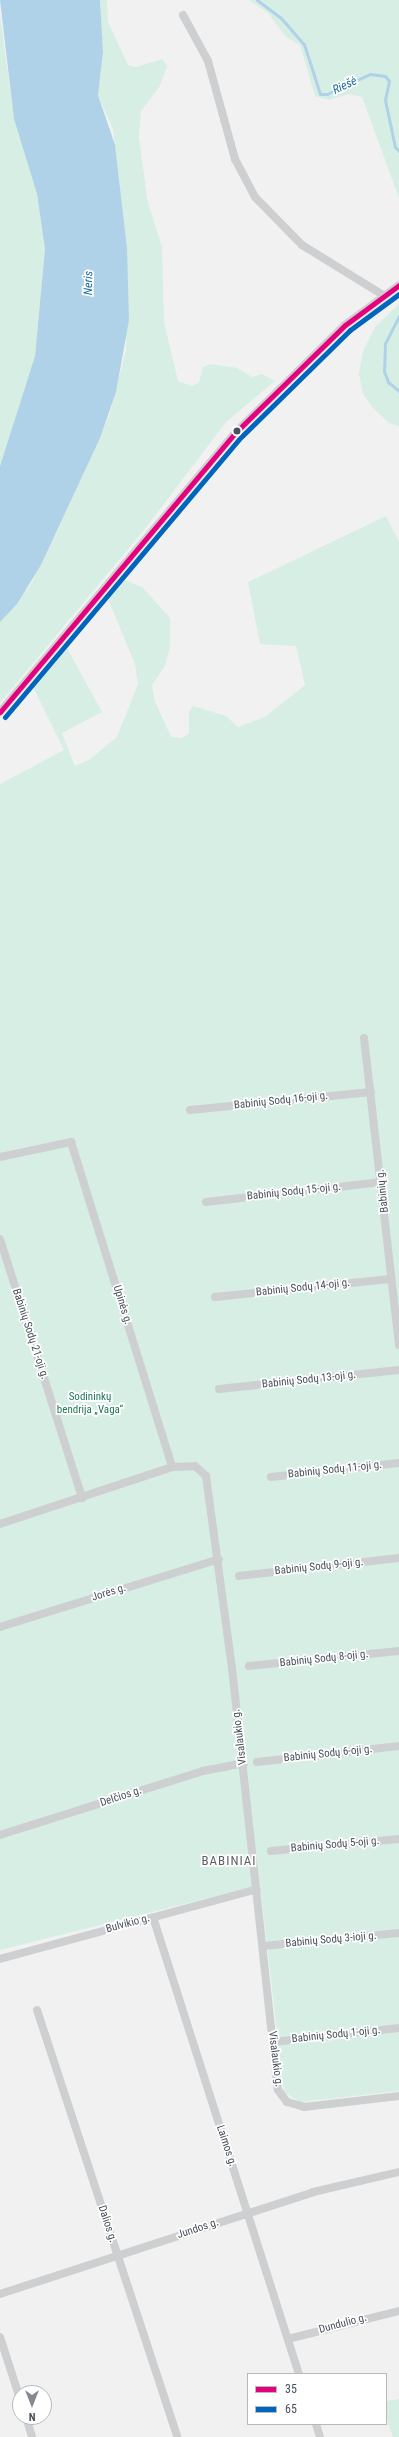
<!DOCTYPE html>
<html>
<head>
<meta charset="utf-8">
<style>
  body { margin:0 }
  #map { position:relative; width:399px; height:2437px; overflow:hidden; background:#f1f1f1; font-family:"Roboto Condensed",sans-serif }
  div>[style] { position:absolute }
  .green>* { inset:0; background:#d7eee4 }
  .water>* { inset:0; background:#b0d2e8 }
  .stream>* { height:3px; margin:-1.5px; padding:0 1.5px; transform-origin:1.5px; border-radius:1.5px; background:#b0d2e8 }
  .street>* { height:8px; margin:-4px; padding:0 4px; transform-origin:4px; border-radius:4px; background:#cdcfd1 }
  .bus-1>* { height:5px; margin:-2.5px; padding:0 2.5px; transform-origin:2.5px; border-radius:2.5px; background:#e5007d }
  .bus-2>* { height:5px; margin:-2.5px; padding:0 2.5px; transform-origin:2.5px; border-radius:2.5px; background:#0065bd }
  .dots>* { width:11px; height:11px; translate:-50% -50%; box-sizing:border-box; border:2px solid #fff; border-radius:50% }
  span { translate:-50% -50%; white-space:nowrap; text-align:center; line-height:1.15; -webkit-text-stroke:3.5px #fff; paint-order:stroke }
  .street-label { font-size:11px; color:#49505b }
  .park-label { font-size:11px; color:#20775a }
  .water-label { font-size:12px; color:#1a6c9e; font-style:italic }
  .quarter-label { font-size:13px; color:#5d5f64; letter-spacing:1px }
  .legend { position:absolute; left:247px; top:2373px; width:140px; height:52px; box-sizing:border-box; background:#fff; border:1px solid #b6b9bd; margin:0; padding:5px 7px; list-style:none; font-size:12px; color:#49505b }
  .legend li { display:flex; align-items:center; gap:8px; height:20px }
  .legend b { width:20px; border:1px solid #b6b9bd }
  .north { position:absolute; left:12px; top:2385px; width:40px; height:40px; box-sizing:border-box; background:#fff; border:1px solid #b6b9bd; border-radius:50%; rotate:180deg; font-size:11px; font-weight:700; line-height:16px; text-align:center; color:#49505b }
  .north::after { content:''; display:block; margin:auto; width:14px; height:18px; background:#848890; clip-path:polygon(50% 0,100% 100%,50% 72%,0 100%) }
</style>
</head>
<body>
<div id="map">
  <div class="green">
    <i style="clip-path:polygon(100px 0,107px 0,108px 22px,128px 65px,136px 67px,162px 59px,167px 66px,160px 86px,141px 111px,139px 137px,147px 199px,162px 247px,164px 322px,178px 381px,192px 386px,199px 383px,203px 367px,210px 364px,237px 368px,252px 377px,262px 374px,275px 381px,226px 422px,148px 525px,0 703px,0 622px,30px 586px,56px 534px,109px 416px,126px 350px,127px 248px,113px 129px,98px 95px,103px 52px)"></i>
    <i style="clip-path:polygon(249px 0,399px 0,399px 198px,362px 97px,349px 94px,329px 100px,315px 96px,300px 45px,286px 37px,268px 13px)"></i>
    <i style="clip-path:polygon(0 14px,14px 119px,37px 194px,45px 249px,35px 356px,0 466px)"></i>
    <i style="clip-path:polygon(399px 304px,399px 426px,389px 423px,373px 408px,363px 394px,359px 374px,363px 351px,375px 327px)"></i>
    <i style="clip-path:polygon(386px 516px,399px 542px,399px 2091px,300px 2102px,284px 2092px,260px 1885px,0 1950px,0 784px,64px 750px,33px 687px,67px 648px,102px 712px,62px 733px,75px 766px,89px 760px,117px 737px,138px 684px,135px 664px,108px 599px,124px 580px,142px 587px,170px 618px,170px 646px,165px 666px,152px 685px,154px 699px,171px 737px,182px 738px,189px 733px,189px 712px,193px 706px,226px 716px,238px 727px,265px 717px,305px 685px,296px 646px,260px 644px,248px 582px)"></i>
    <i style="clip-path:polygon(399px 2399px,399px 2437px,393px 2437px,386px 2418px,386px 2401px)"></i>
  </div>
  <div class="water">
    <i style="clip-path:polygon(0 0,100px 0,103px 52px,98px 95px,115px 145px,127px 248px,129px 320px,116px 392px,100px 438px,41px 565px,17px 604px,0 622px,0 466px,35px 356px,45px 249px,37px 194px,14px 119px)"></i>
  </div>
  <div class="stream">
    <i style="left:257px;top:0;width:30px;rotate:37deg"></i>
    <i style="left:281px;top:18px;width:35px;rotate:49deg"></i>
    <i style="left:304px;top:44px;width:52px;rotate:72.3deg"></i>
    <i style="left:320px;top:94px;width:7px"></i>
    <i style="left:327px;top:94px;width:47px;rotate:-24.9deg"></i>
    <i style="left:370px;top:74px;width:15px;rotate:8deg"></i>
    <i style="left:385px;top:76px;width:6px;rotate:51deg"></i>
    <i style="left:389px;top:81px;width:19px;rotate:102deg"></i>
    <i style="left:385px;top:100px;width:48px;rotate:78deg"></i>
    <i style="left:395px;top:147px;width:6px;rotate:45deg"></i>
    <i style="left:399px;top:316px;width:31px;rotate:117deg"></i>
    <i style="left:385px;top:344px;width:27px;rotate:92deg"></i>
    <i style="left:384px;top:371px;width:12px;rotate:70deg"></i>
    <i style="left:388px;top:382px;width:14px;rotate:39deg"></i>
  </div>
  <div class="street">
    <i style="left:183px;top:15px;width:52px;rotate:61.5deg"></i>
    <i style="left:208px;top:61px;width:102px;rotate:74.6deg"></i>
    <i style="left:235px;top:159px;width:43px;rotate:62.2deg"></i>
    <i style="left:255px;top:197px;width:67px;rotate:45.6deg"></i>
    <i style="left:302px;top:245px;width:95px;rotate:31.7deg"></i>
    <i style="left:0;top:712px;width:368px;rotate:-49.9deg"></i>
    <i style="left:237px;top:431px;width:151px;rotate:-44.5deg"></i>
    <i style="left:345px;top:325px;width:67px;rotate:-36.5deg"></i>
    <i style="left:364px;top:1038px;width:309px;rotate:83.5deg"></i>
    <i style="left:190px;top:1110px;width:182px;rotate:-5.7deg"></i>
    <i style="left:0;top:1157px;width:73px;rotate:-11.9deg"></i>
    <i style="left:71px;top:1142px;width:340px;rotate:72.7deg"></i>
    <i style="left:206px;top:1202px;width:177px;rotate:-6.5deg"></i>
    <i style="left:0;top:1239px;width:272px;rotate:72.4deg"></i>
    <i style="left:215px;top:1297px;width:176px;rotate:-5.9deg"></i>
    <i style="left:219px;top:1389px;width:181px;rotate:-6deg"></i>
    <i style="left:271px;top:1477px;width:129px;rotate:-6.2deg"></i>
    <i style="left:0;top:1524px;width:181px;rotate:-18.3deg"></i>
    <i style="left:172px;top:1467px;width:23px;rotate:-2deg"></i>
    <i style="left:195px;top:1466px;width:15px;rotate:42deg"></i>
    <i style="left:206px;top:1476px;width:194px;rotate:82.3deg"></i>
    <i style="left:232px;top:1668px;width:424px;rotate:83.8deg"></i>
    <i style="left:278px;top:2090px;width:15px;rotate:53deg"></i>
    <i style="left:287px;top:2102px;width:18px;rotate:16deg"></i>
    <i style="left:304px;top:2107px;width:96px;rotate:-6.6deg"></i>
    <i style="left:239px;top:1576px;width:161px;rotate:-6.4deg"></i>
    <i style="left:0;top:1627px;width:229px;rotate:-17.2deg"></i>
    <i style="left:249px;top:1666px;width:151px;rotate:-5.7deg"></i>
    <i style="left:257px;top:1762px;width:143px;rotate:-6.4deg"></i>
    <i style="left:0;top:1835px;width:213px;rotate:-17.5deg"></i>
    <i style="left:203px;top:1771px;width:42px;rotate:-11deg"></i>
    <i style="left:271px;top:1851px;width:129px;rotate:-5.4deg"></i>
    <i style="left:153px;top:1917px;width:480px;rotate:72.3deg"></i>
    <i style="left:263px;top:1946px;width:137px;rotate:-5.5deg"></i>
    <i style="left:0;top:1959px;width:266px;rotate:-15.2deg"></i>
    <i style="left:37px;top:2010px;width:449px;rotate:71.8deg"></i>
    <i style="left:273px;top:2042px;width:127px;rotate:-6.3deg"></i>
    <i style="left:0;top:2294px;width:329px;rotate:-18deg"></i>
    <i style="left:313px;top:2192px;width:88px;rotate:-13.1deg"></i>
    <i style="left:0;top:2337px;width:65px;rotate:72.1deg"></i>
    <i style="left:288px;top:2339px;width:114px;rotate:-14.2deg"></i>
    <i style="left:26px;top:2417px;width:21px;rotate:73deg"></i>
    <i style="left:316px;top:2424px;width:14px;rotate:73deg"></i>
  </div>
  <div class="bus-1">
    <i style="left:0;top:712px;width:368px;rotate:-49.9deg"></i>
    <i style="left:237px;top:431px;width:151px;rotate:-44.5deg"></i>
    <i style="left:345px;top:325px;width:67px;rotate:-36.5deg"></i>
  </div>
  <div class="bus-2">
    <i style="left:5px;top:717px;width:368px;rotate:-49.9deg"></i>
    <i style="left:242px;top:436px;width:151px;rotate:-44.5deg"></i>
    <i style="left:350px;top:330px;width:61px;rotate:-36.3deg"></i>
  </div>
  <div class="dots">
    <i style="left:237px;top:431px;background:#49505b"></i>
  </div>
  <div class="street-label">
    <span style="left:281px;top:1101px;rotate:-6deg">Babinių Sodų 16-oji g.</span>
    <span style="left:383px;top:1191px;rotate:-96deg">Babinių g.</span>
    <span style="left:294px;top:1192px;rotate:-6deg">Babinių Sodų 15-oji g.</span>
    <span style="left:303px;top:1288px;rotate:-6deg">Babinių Sodų 14-oji g.</span>
    <span style="left:122px;top:1305px;rotate:73deg">Upinės g.</span>
    <span style="left:30px;top:1334px;rotate:72deg">Babinių Sodų 21-oji g.</span>
    <span style="left:309px;top:1380px;rotate:-6deg">Babinių Sodų 13-oji g.</span>
    <span style="left:335px;top:1470px;rotate:-6deg">Babinių Sodų 11-oji g.</span>
    <span style="left:319px;top:1567px;rotate:-6deg">Babinių Sodų 9-oji g.</span>
    <span style="left:109px;top:1593px;rotate:-17deg">Jorės g.</span>
    <span style="left:324px;top:1659px;rotate:-6deg">Babinių Sodų 8-oji g.</span>
    <span style="left:240px;top:1737px;rotate:-97deg">Visalaukio g.</span>
    <span style="left:328px;top:1754px;rotate:-6deg">Babinių Sodų 6-oji g.</span>
    <span style="left:121px;top:1797px;rotate:-18deg">Delčios g.</span>
    <span style="left:335px;top:1845px;rotate:-5deg">Babinių Sodų 5-oji g.</span>
    <span style="left:128px;top:1924px;rotate:-15deg">Bulvikio g.</span>
    <span style="left:331px;top:1940px;rotate:-5deg">Babinių Sodų 3-ioji g.</span>
    <span style="left:336px;top:2035px;rotate:-6deg">Babinių Sodų 1-oji g.</span>
    <span style="left:275px;top:2059px;rotate:83deg">Visalaukio g.</span>
    <span style="left:226px;top:2146px;rotate:72deg">Laimos g.</span>
    <span style="left:107px;top:2224px;rotate:72deg">Dalios g.</span>
    <span style="left:198px;top:2229px;rotate:-18deg">Jundos g.</span>
    <span style="left:343px;top:2324px;rotate:-15deg">Dundulio g.</span>
  </div>
  <div class="park-label">
    <span style="left:90px;top:1404px">Sodininkų<br>bendrija „Vaga“</span>
  </div>
  <div class="water-label">
    <span style="left:345px;top:86px;rotate:-25deg">Riešė</span>
    <span style="left:89px;top:283px;rotate:-89deg">Neris</span>
  </div>
  <div class="quarter-label">
    <span style="left:229px;top:1861px">BABINIAI</span>
  </div>
  <ul class="legend">
  <li><b style="height:5px;background:#e5007d"></b>35</li>
  <li><b style="height:5px;background:#0065bd"></b>65</li>
  </ul>
  <div class="north">N</div>
</div>
</body>
</html>
